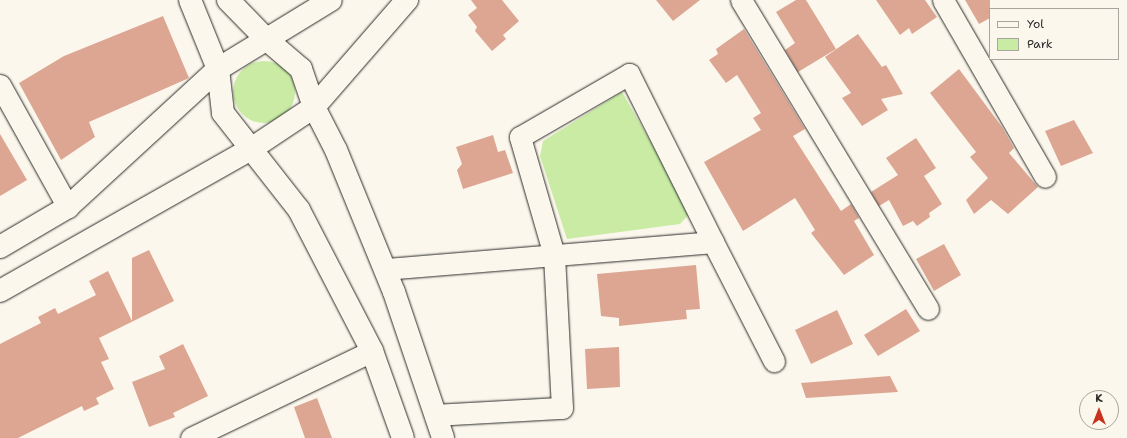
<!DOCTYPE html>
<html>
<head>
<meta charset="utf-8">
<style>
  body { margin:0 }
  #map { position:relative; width:1127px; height:438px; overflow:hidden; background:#fbf7ec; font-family:"Shantell Sans",sans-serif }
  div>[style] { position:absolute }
  .green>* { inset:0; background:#c9eba4 }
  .round { border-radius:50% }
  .building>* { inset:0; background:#dda693 }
  .roads { filter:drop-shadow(0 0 1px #2b2b2b) drop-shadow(0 0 1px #2b2b2b) }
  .minor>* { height:21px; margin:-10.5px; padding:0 10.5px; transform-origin:10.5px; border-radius:10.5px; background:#fbf7ec }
  .secondary>* { height:22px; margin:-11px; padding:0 11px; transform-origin:11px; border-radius:11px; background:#fbf7ec }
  span { translate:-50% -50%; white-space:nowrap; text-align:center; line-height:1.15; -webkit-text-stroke:4px #fbf7ec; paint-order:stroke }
  .legend { position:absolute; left:989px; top:8px; width:130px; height:52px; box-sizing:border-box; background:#fbf7ec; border:1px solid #a8a59f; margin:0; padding:5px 7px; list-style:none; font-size:12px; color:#2b2b2b }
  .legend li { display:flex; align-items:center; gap:8px; height:20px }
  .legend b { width:20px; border:1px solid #a8a59f }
  .north { position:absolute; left:1079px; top:390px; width:40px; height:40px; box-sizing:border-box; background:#fbf7ec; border:1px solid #a8a59f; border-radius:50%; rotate:0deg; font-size:11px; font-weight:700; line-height:16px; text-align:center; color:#2b2b2b }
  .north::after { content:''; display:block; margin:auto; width:14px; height:18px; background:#c8321e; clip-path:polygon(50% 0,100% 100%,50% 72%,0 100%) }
</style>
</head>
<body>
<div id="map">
  <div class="green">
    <i class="round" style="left:233px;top:61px;width:62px;height:62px"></i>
    <i style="clip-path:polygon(622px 92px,691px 212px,680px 224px,567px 239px,540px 156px,543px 141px)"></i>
  </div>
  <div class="building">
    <i style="clip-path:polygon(471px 0,502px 0,519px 21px,503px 35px,506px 39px,492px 51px,475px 31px,477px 27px,468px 15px,477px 8px)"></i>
    <i style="clip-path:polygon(656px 0,700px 0,673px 21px)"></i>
    <i style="clip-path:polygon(796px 0,806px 0,836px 49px,798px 72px,785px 50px,795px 43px,776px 12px)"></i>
    <i style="clip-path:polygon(876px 0,925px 0,937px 17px,912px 34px,909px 28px,900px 35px)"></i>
    <i style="clip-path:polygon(965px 0,990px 0,990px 18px,979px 24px)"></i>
    <i style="clip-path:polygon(163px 16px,189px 78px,89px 122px,95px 137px,61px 160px,19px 83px,64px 56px)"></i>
    <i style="clip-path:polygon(744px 29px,805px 129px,793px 136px,841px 211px,851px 204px,859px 218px,854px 221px,874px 255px,844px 275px,811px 233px,815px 230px,795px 198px,743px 231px,704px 162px,761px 130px,753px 118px,761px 113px,737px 75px,726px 83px,709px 60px,718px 54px,716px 49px)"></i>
    <i style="clip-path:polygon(858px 34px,882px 67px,886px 65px,903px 94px,881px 99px,888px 110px,862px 126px,842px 98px,851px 93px,825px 57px)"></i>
    <i style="clip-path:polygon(959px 69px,1002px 127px,1014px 148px,1009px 153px,1038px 187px,1008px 214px,991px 200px,974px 214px,966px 200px,988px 178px,970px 157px,976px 152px,930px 93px)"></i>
    <i style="clip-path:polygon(1074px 120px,1093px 153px,1061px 166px,1045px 131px)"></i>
    <i style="clip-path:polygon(0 134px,27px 180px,0 196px)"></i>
    <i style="clip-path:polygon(493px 135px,498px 152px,505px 150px,513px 173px,463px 189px,457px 170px,462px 164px,456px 147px)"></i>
    <i style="clip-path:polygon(916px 138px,936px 168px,924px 176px,942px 204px,929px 213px,930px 217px,917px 226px,913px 221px,903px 226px,889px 200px,879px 206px,871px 192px,898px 175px,886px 158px)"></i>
    <i style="clip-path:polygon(944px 244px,961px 275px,934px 291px,916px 259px)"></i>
    <i style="clip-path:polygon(149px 250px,174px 301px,99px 338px,109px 359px,101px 362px,114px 389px,96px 398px,99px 404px,84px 411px,82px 406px,18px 438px,0 438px,0 344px,41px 323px,38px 317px,55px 308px,58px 314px,96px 295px,89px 281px,108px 271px,132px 321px,132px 258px)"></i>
    <i style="clip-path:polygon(696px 265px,700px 309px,686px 310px,687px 319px,619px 326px,619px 318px,601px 316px,597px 274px)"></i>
    <i style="clip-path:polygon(906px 309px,920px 331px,878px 356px,864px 335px)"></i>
    <i style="clip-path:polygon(837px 310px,853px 344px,811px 364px,795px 330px)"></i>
    <i style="clip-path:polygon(183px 344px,208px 396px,173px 413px,175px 417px,149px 427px,132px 382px,165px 369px,159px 356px)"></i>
    <i style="clip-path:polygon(619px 347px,620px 387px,587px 389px,585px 349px)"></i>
    <i style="clip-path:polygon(890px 376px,898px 392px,806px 398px,801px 383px)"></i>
    <i style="clip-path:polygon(317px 398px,332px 438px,305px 438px,294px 407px)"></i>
  </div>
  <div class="roads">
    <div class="minor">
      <i style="left:741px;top:0;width:361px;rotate:58.8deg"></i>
      <i style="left:943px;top:0;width:204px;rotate:60deg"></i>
      <i style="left:0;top:85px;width:140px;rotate:60.9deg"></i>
      <i style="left:385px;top:269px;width:329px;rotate:-4.7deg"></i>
      <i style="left:713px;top:242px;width:134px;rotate:62.9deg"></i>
      <i style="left:435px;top:415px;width:127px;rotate:-3.2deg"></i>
      <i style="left:562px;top:408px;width:153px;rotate:-93deg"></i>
      <i style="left:554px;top:255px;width:123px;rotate:-106.1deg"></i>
      <i style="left:520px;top:137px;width:126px;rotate:-30deg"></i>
      <i style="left:629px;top:74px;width:188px;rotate:63.4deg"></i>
      <i style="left:191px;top:438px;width:201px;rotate:-25.7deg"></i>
    </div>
    <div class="secondary">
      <i style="left:190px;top:0;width:74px;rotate:67.9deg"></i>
      <i style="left:218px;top:69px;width:44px;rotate:83.5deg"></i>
      <i style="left:223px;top:113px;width:123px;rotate:51.9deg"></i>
      <i style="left:299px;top:210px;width:159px;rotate:62.6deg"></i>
      <i style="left:372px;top:351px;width:92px;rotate:70.4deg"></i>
      <i style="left:228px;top:0;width:54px;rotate:45.7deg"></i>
      <i style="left:266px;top:39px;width:46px;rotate:40.6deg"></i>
      <i style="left:301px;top:69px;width:40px;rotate:71.1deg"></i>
      <i style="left:314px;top:107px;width:48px;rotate:62.9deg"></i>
      <i style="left:336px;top:150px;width:153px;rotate:67.8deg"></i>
      <i style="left:394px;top:292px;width:154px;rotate:71.4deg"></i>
      <i style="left:0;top:247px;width:79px;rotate:-30.5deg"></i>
      <i style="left:68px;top:207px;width:204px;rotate:-42.6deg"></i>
      <i style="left:218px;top:69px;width:132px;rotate:-31.4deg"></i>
      <i style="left:0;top:291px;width:288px;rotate:-29.5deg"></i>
      <i style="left:251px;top:149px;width:76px;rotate:-33.7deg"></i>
      <i style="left:314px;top:107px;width:142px;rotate:-49deg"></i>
    </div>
  </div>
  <ul class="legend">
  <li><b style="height:5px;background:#fbf7ec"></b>Yol</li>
  <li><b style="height:11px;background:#c9eba4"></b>Park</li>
  </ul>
  <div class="north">K</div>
</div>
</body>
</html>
